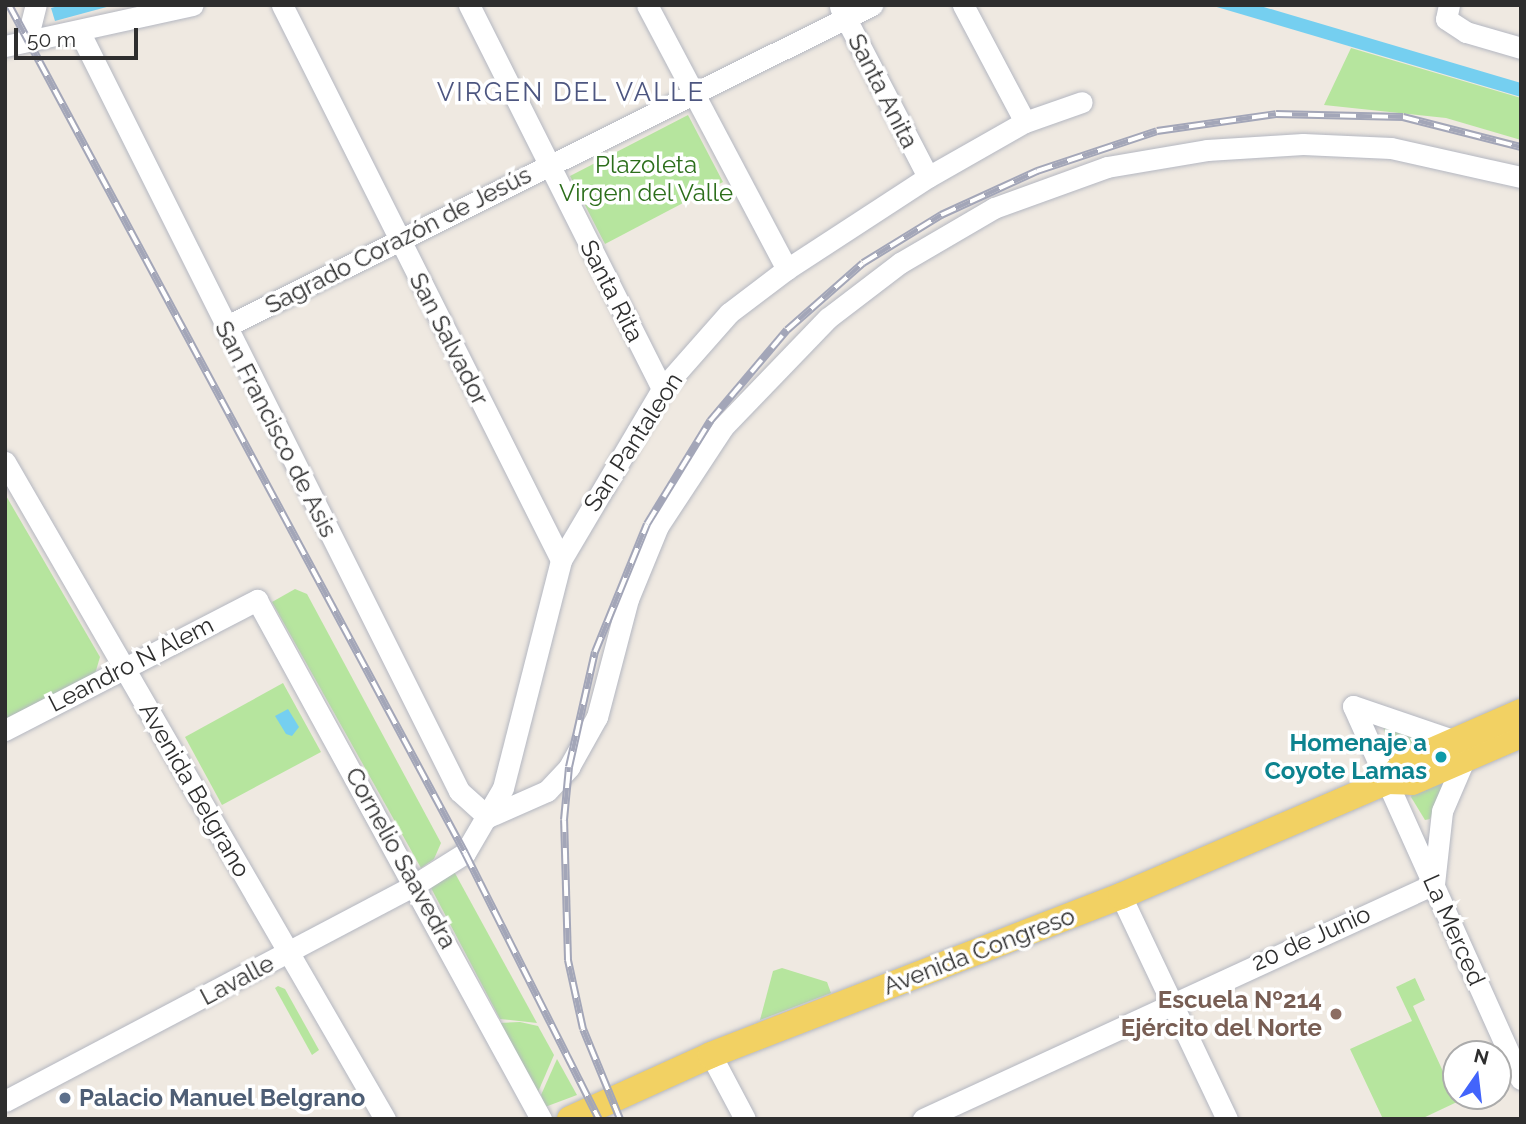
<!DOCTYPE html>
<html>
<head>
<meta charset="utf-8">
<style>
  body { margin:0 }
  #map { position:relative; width:1526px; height:1124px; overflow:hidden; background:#efe9e1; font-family:Raleway,sans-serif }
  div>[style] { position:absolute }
  .green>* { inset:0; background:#b6e59e }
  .water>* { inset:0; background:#75cff0 }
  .roads { filter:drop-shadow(0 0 2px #b4b7c1) drop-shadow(0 0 2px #b4b7c1) }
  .minor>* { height:21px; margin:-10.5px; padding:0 10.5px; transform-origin:10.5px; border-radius:10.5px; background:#fff }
  .major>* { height:26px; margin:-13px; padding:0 13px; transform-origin:13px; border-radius:13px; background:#f2d163 }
  .rail>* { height:8px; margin-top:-4px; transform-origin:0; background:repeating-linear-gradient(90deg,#fff 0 16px,#a3a6b8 0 32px); box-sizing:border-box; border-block:2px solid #a3a6b8 }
  .dots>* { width:19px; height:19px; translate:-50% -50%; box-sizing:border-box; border:4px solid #fff; border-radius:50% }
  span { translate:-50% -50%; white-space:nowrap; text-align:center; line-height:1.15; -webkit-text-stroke:7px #fff; paint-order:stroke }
  .street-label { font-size:24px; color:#2e2e2e }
  .park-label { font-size:24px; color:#2c6e1b }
  .culture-label { font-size:24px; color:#0d838f; font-weight:700 }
  .right { translate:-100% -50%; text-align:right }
  .education-label { font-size:24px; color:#785e54; font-weight:700 }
  .service-label { font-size:24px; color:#4e5e75; font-weight:700 }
  .left { translate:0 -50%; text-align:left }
  .neighbourhood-label { font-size:26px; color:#4d5680; letter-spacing:2px }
  .frame { position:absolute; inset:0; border:7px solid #2e2e2e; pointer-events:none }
  .north { position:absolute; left:1442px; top:1040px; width:70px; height:70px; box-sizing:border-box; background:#fff; border:2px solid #ababab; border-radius:50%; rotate:14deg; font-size:19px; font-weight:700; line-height:28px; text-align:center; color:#2e2e2e }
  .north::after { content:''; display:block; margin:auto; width:24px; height:32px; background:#4264fb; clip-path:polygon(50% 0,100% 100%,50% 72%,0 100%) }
  .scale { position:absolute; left:14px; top:28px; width:124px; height:32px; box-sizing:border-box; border:4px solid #2e2e2e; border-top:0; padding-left:9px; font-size:21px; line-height:24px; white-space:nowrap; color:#2e2e2e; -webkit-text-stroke:5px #fff; paint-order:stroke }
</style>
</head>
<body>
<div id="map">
  <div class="green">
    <i style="clip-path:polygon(1351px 48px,1521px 98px,1521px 140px,1446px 118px,1324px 105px)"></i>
    <i style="clip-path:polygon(688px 115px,723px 182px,605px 244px,570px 176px)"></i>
    <i style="clip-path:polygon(5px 494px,100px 657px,95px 674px,5px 722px)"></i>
    <i style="clip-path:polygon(295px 589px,307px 594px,441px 843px,434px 859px,421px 868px,272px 602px)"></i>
    <i style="clip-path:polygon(283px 683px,321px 752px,222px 805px,185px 737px)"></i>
    <i style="clip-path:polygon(1383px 726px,1428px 742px,1396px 757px,1391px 755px)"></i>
    <i style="clip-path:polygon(1445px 777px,1430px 819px,1425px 820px,1411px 797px,1413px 791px)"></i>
    <i style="clip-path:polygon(450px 864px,537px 1023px,500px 1019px,430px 886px)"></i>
    <i style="clip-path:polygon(782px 968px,827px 982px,831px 993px,760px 1020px,773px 971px)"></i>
    <i style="clip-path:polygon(1415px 978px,1425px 1000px,1413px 1006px,1457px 1102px,1421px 1119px,1383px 1119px,1350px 1049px,1412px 1021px,1396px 987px)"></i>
    <i style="clip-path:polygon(278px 986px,285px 989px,319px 1050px,312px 1055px,275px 988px)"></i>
    <i style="clip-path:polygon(520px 1022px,538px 1026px,554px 1055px,538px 1092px,500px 1023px)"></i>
    <i style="clip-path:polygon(557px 1059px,577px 1095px,545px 1107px,541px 1095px)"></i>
  </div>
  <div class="water">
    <i style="clip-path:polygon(62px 5px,114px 5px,55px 21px,51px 8px)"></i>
    <i style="clip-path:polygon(1210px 5px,1257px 5px,1521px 83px,1521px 97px)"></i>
    <i style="clip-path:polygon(288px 709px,299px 727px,292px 736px,286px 734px,275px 716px)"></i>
  </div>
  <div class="roads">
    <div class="minor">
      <i style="left:282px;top:5px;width:621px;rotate:63.31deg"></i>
      <i style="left:469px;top:5px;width:430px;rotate:63.3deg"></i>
      <i style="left:647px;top:5px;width:299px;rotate:62.1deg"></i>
      <i style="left:963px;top:5px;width:132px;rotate:62.1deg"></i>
      <i style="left:1449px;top:5px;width:14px;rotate:102deg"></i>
      <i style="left:1446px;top:19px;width:24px;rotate:33deg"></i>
      <i style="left:1466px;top:32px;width:57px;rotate:16.2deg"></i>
      <i style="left:840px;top:7px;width:191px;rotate:62.6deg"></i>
      <i style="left:79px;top:31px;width:850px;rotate:63.43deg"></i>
      <i style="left:459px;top:791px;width:39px;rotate:42deg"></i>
      <i style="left:27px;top:40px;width:36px;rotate:-76deg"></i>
      <i style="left:5px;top:46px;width:192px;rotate:-12.3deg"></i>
      <i style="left:225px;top:327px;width:723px;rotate:-26.46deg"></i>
      <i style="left:5px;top:462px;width:759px;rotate:59.96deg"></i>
      <i style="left:1353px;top:706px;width:409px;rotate:65.8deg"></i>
      <i style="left:1353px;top:706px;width:109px;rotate:18.8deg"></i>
      <i style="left:5px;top:730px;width:284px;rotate:-27.3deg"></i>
      <i style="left:257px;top:600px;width:592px;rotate:61.31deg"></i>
      <i style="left:488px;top:817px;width:64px;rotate:-23.8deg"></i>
      <i style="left:547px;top:791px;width:33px;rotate:-47deg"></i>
      <i style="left:569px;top:767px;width:57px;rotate:-60.8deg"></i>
      <i style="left:597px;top:717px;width:122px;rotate:-75.3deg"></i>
      <i style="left:628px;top:599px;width:79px;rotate:-67.7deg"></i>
      <i style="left:658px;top:526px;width:118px;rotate:-56.7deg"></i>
      <i style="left:723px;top:427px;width:151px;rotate:-46.1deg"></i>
      <i style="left:828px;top:318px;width:91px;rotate:-37.4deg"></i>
      <i style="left:900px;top:263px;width:109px;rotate:-30.3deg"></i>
      <i style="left:994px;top:208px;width:120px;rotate:-19.9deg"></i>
      <i style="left:1107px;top:167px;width:101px;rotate:-9.6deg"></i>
      <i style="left:1207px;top:150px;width:96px;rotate:-3.6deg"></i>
      <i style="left:1303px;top:144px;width:88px;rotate:2.6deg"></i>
      <i style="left:1391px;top:148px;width:133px;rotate:12.6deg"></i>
      <i style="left:1121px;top:896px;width:247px;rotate:64.6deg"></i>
      <i style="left:711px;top:1055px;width:72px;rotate:62deg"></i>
      <i style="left:5px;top:1101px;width:465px;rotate:-27.8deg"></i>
      <i style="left:416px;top:884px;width:58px;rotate:-32.3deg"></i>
      <i style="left:465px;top:853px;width:75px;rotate:-59.7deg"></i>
      <i style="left:503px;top:788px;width:235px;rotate:-75.7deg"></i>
      <i style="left:561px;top:560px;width:199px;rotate:-59.4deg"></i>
      <i style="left:662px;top:389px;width:101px;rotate:-48.6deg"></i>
      <i style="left:729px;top:313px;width:73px;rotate:-37.2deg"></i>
      <i style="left:787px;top:269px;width:168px;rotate:-33.1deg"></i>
      <i style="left:928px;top:177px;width:112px;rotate:-29.6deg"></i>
      <i style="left:1025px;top:122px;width:60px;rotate:-19.3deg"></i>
      <i style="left:923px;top:1119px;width:562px;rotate:-24.7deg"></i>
      <i style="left:1434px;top:884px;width:73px;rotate:-83.7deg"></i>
      <i style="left:1442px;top:811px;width:56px;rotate:-66.7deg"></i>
    </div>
    <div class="major">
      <i style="left:1388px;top:781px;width:24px;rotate:2deg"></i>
      <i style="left:1412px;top:782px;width:119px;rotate:-23.3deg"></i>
      <i style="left:570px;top:1119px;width:155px;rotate:-24.4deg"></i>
      <i style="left:711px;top:1055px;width:440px;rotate:-21.2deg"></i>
      <i style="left:1121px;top:896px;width:291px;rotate:-23.3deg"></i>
      <i style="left:1388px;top:781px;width:24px;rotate:-48deg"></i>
      <i style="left:1404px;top:763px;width:128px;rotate:-23.6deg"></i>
    </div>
  </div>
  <div class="rail">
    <i style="left:9px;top:5px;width:963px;rotate:61.73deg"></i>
    <i style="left:465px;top:853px;width:298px;rotate:63.3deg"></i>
    <i style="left:620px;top:1119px;width:97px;rotate:-112.3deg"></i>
    <i style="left:583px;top:1029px;width:71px;rotate:-102.3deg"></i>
    <i style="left:568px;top:960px;width:140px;rotate:-91.6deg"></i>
    <i style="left:564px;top:820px;width:53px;rotate:-84.6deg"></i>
    <i style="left:569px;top:767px;width:118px;rotate:-77.3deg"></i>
    <i style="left:595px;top:652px;width:138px;rotate:-67.9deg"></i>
    <i style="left:647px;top:524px;width:121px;rotate:-58.5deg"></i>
    <i style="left:710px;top:421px;width:119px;rotate:-49.8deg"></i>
    <i style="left:787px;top:330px;width:101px;rotate:-41.4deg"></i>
    <i style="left:863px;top:263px;width:92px;rotate:-31.6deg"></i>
    <i style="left:941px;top:215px;width:106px;rotate:-24.6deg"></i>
    <i style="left:1037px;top:171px;width:126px;rotate:-18.4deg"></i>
    <i style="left:1157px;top:131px;width:120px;rotate:-8.1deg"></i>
    <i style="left:1276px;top:114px;width:127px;rotate:1.4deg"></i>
    <i style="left:1403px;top:117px;width:122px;rotate:14.3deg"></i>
  </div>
  <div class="dots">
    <i style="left:1441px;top:757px;background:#0f9aa8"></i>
    <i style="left:1336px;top:1014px;background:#8d6e63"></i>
    <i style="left:65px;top:1098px;background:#5c6f8a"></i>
  </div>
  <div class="street-label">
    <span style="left:883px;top:91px;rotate:63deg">Santa Anita</span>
    <span style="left:398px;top:240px;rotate:-27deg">Sagrado Corazón de Jesús</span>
    <span style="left:612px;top:291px;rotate:63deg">Santa Rita</span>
    <span style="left:449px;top:339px;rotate:63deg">San Salvador</span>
    <span style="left:276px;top:429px;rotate:63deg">San Francisco de Asis</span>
    <span style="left:633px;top:442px;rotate:-57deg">San Pantaleon</span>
    <span style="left:131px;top:664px;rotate:-27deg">Leandro N Alem</span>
    <span style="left:195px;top:790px;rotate:60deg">Avenida Belgrano</span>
    <span style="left:401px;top:858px;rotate:61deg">Cornelio Saavedra</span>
    <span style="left:1454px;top:930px;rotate:66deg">La Merced</span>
    <span style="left:1311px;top:938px;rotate:-24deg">20 de Junio</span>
    <span style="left:979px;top:951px;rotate:-21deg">Avenida Congreso</span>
    <span style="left:237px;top:980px;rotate:-28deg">Lavalle</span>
  </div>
  <div class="park-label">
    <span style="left:646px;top:179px">Plazoleta<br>Virgen del Valle</span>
  </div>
  <div class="culture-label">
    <span class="right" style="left:1427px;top:757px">Homenaje a<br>Coyote Lamas</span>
  </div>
  <div class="education-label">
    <span class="right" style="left:1322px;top:1014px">Escuela Nº214<br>Ejército del Norte</span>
  </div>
  <div class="service-label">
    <span class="left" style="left:79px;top:1098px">Palacio Manuel Belgrano</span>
  </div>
  <div class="neighbourhood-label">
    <span style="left:571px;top:93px">VIRGEN DEL VALLE</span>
  </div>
  <div class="frame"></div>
  <div class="north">N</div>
  <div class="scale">50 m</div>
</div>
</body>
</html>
